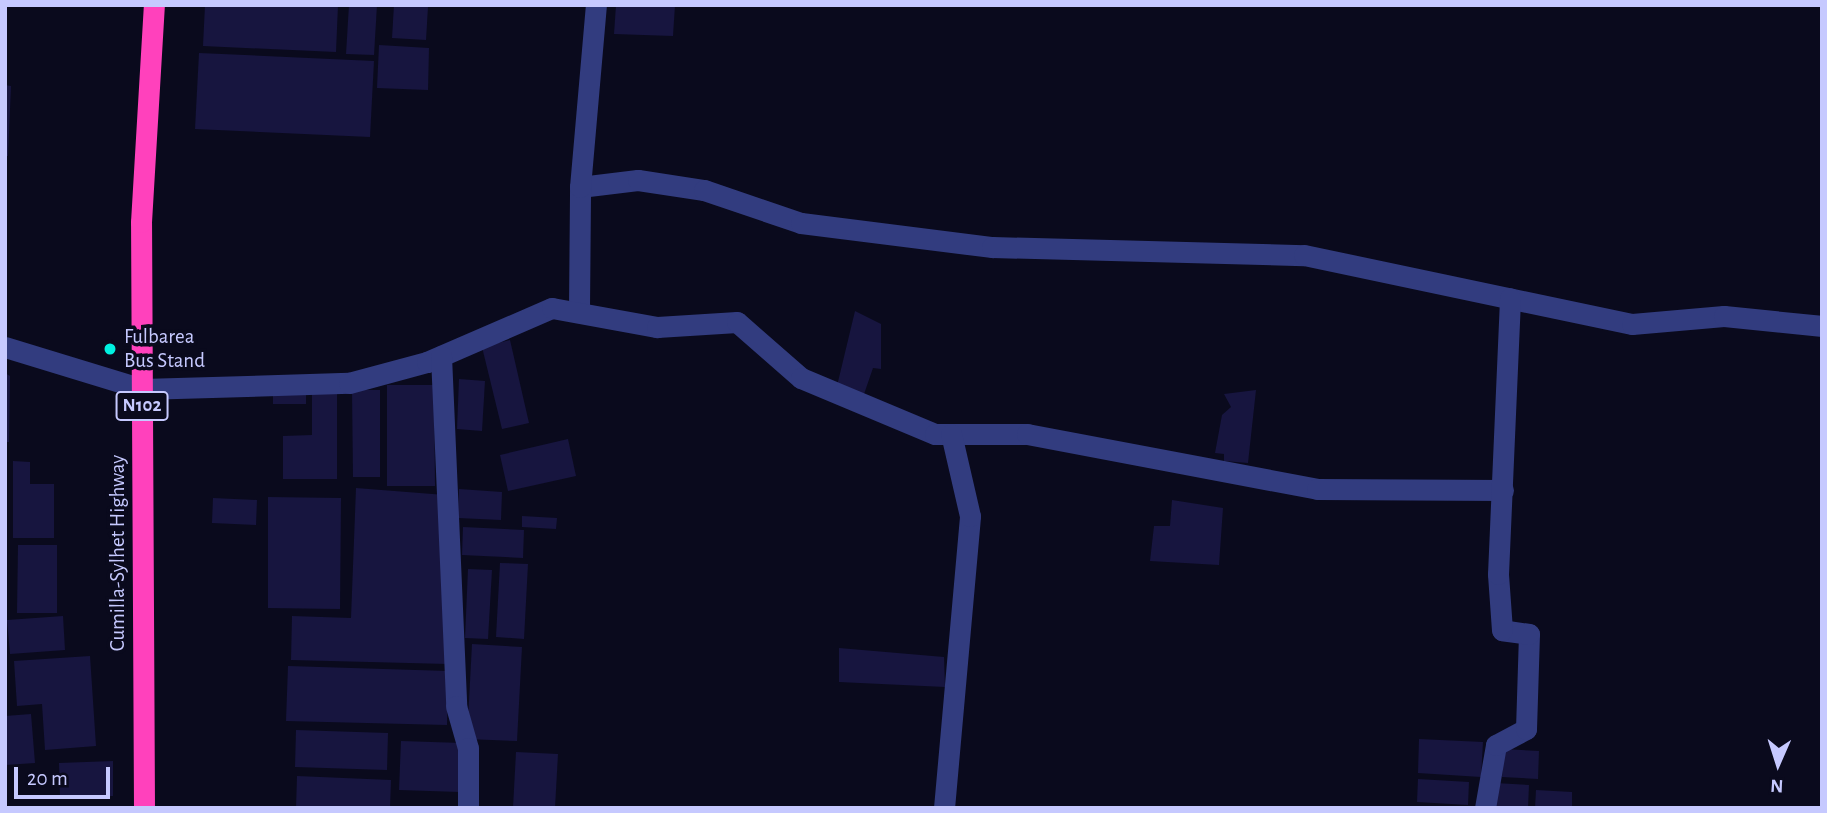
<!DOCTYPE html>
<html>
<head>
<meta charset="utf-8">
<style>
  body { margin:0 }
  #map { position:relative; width:1827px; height:813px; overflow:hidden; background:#0a0a1d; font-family:"Alegreya Sans",sans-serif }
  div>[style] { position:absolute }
  .building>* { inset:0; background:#17153f }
  .minor>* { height:21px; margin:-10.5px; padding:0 10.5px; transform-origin:10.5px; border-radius:10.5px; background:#323c7f }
  .highway>* { height:21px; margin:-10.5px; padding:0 10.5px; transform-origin:10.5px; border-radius:10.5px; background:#ff41bc }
  .dots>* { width:19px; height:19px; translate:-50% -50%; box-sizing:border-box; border:4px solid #0a0a1d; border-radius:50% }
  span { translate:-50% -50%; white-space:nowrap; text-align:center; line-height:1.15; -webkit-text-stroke:7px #0a0a1d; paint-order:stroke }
  .shield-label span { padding:2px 5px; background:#0a0a1d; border:2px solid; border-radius:5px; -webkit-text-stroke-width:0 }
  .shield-label { font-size:19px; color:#c6c9ff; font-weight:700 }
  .poi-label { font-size:21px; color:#c6c9ff }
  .left { translate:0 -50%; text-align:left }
  .street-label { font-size:21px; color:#c6c9ff }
  .frame { position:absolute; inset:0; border:7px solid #c6c9ff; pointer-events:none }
  .north { position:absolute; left:1743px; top:729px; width:70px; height:70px; -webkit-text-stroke:5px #0a0a1d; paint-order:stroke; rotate:183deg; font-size:19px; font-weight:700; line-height:28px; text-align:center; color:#c6c9ff }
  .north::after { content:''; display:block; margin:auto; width:24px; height:32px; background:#c6c9ff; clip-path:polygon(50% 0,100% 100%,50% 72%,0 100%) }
  .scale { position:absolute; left:14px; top:767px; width:96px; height:32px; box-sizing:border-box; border:4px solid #c6c9ff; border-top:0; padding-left:9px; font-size:21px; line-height:24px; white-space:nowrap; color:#c6c9ff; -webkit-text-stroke:5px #0a0a1d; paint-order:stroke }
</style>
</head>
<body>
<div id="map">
  <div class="building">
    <i style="clip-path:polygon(205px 5px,338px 5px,336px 52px,203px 46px)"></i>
    <i style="clip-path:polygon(349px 5px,377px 5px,374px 55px,346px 54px)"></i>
    <i style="clip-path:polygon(394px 5px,428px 7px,426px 40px,392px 38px)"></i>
    <i style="clip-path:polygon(616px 5px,675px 5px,673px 36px,614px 34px)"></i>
    <i style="clip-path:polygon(379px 45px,429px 48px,428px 90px,377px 88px)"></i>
    <i style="clip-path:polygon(199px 53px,374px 61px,370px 137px,195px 129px)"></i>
    <i style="clip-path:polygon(5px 85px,11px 86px,8px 156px,5px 156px)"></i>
    <i style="clip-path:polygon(855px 311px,881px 324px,881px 369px,873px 368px,863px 397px,837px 386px)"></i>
    <i style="clip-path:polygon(510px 340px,529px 423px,502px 429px,482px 347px)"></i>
    <i style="clip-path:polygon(5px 373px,10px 376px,9px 442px,5px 442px)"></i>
    <i style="clip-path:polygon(459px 379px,485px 381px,482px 431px,457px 429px)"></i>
    <i style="clip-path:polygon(387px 385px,434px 385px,435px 486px,387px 486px)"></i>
    <i style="clip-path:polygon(273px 389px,306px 389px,306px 404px,273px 404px)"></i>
    <i style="clip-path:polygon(352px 390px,380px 390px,380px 477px,353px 477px)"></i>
    <i style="clip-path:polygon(1256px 390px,1248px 463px,1224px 461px,1224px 454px,1215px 453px,1222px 415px,1231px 407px,1224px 394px)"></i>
    <i style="clip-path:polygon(337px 392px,337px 479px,283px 479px,283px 436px,312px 435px,312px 393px)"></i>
    <i style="clip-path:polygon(568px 439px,576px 476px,508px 491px,500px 455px)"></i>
    <i style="clip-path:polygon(13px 461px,30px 462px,30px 484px,54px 484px,54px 538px,13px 538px)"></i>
    <i style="clip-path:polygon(356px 488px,445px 495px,448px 664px,291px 660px,292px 616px,351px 618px)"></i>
    <i style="clip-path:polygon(459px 489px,502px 492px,501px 520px,458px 518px)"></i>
    <i style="clip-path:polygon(268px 497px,341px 498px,340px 609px,268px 608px)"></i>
    <i style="clip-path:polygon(213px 498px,257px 500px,256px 525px,212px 523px)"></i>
    <i style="clip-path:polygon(1172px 500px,1223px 508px,1219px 565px,1150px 561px,1154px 526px,1170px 526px)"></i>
    <i style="clip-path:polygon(522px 516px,557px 518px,556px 529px,522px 527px)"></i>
    <i style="clip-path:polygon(463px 527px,524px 530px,523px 558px,462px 555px)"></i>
    <i style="clip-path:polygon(18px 545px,57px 545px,57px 613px,17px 613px)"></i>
    <i style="clip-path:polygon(500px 563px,528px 564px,524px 639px,496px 637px)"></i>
    <i style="clip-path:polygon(468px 569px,492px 570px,488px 639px,465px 638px)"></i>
    <i style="clip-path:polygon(63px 616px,65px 650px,10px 654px,7px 620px)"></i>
    <i style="clip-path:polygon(472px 644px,522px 647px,517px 741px,467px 739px)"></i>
    <i style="clip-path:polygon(839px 648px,944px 657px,945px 687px,839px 682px)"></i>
    <i style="clip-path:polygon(90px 656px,96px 746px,45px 750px,42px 704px,17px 706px,14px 661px)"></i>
    <i style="clip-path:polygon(288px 666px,448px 671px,447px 725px,286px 721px)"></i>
    <i style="clip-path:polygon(31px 714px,35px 763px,5px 765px,5px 716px)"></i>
    <i style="clip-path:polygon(296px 730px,388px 733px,387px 770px,295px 767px)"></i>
    <i style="clip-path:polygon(1419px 739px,1483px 742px,1481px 777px,1418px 773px)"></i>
    <i style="clip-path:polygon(401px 741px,462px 743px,460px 792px,399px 790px)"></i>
    <i style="clip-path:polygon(1504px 749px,1539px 751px,1538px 779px,1502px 777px)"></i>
    <i style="clip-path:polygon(516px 752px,558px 754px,555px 808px,513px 808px)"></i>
    <i style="clip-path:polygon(113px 761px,113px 796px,60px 797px,59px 763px)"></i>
    <i style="clip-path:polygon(297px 776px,391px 780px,390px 808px,296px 808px)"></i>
    <i style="clip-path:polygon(1418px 779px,1469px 782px,1468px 805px,1417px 802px)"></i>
    <i style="clip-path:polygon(1495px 783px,1529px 785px,1528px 808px,1494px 808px)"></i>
    <i style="clip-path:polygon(1536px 790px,1572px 792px,1572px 808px,1535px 808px)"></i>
  </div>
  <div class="minor">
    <i style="left:580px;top:187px;width:58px;rotate:-6.9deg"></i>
    <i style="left:638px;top:180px;width:67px;rotate:8.6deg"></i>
    <i style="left:704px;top:190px;width:102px;rotate:18.8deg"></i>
    <i style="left:801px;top:223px;width:193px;rotate:7.2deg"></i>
    <i style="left:992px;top:247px;width:312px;rotate:1.5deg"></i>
    <i style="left:1304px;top:255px;width:335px;rotate:11.9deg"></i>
    <i style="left:1632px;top:324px;width:92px;rotate:-5deg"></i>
    <i style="left:1724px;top:316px;width:99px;rotate:5.8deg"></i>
    <i style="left:579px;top:309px;width:122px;rotate:-89.5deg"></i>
    <i style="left:580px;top:187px;width:183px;rotate:-85deg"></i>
    <i style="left:5px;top:347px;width:143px;rotate:17deg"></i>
    <i style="left:142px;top:389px;width:207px;rotate:-1.7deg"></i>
    <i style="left:349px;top:383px;width:81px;rotate:-15.1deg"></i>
    <i style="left:427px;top:362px;width:136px;rotate:-23.4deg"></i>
    <i style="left:552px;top:308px;width:107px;rotate:10.3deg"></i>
    <i style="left:657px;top:327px;width:80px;rotate:-3.6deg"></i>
    <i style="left:737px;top:322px;width:85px;rotate:41.2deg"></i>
    <i style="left:801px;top:378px;width:145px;rotate:22.7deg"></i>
    <i style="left:935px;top:434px;width:92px"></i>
    <i style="left:1027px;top:434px;width:295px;rotate:10.7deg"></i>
    <i style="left:1317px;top:489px;width:186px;rotate:0.3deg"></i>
    <i style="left:441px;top:356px;width:350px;rotate:87.5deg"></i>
    <i style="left:456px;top:706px;width:44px;rotate:74.1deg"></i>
    <i style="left:468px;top:748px;width:60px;rotate:90deg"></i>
    <i style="left:944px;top:808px;width:293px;rotate:-84.9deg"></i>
    <i style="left:970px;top:516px;width:84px;rotate:-103deg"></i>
    <i style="left:1485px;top:808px;width:64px;rotate:-80.1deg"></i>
    <i style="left:1496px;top:745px;width:34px;rotate:-28deg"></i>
    <i style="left:1526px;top:729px;width:95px;rotate:-88.2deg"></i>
    <i style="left:1529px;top:634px;width:27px;rotate:-172deg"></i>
    <i style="left:1502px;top:630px;width:56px;rotate:-94.1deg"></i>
    <i style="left:1498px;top:574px;width:276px;rotate:-87.5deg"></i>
  </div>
  <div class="highway">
    <i style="left:144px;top:808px;width:586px;rotate:-90.29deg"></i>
    <i style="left:141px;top:222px;width:217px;rotate:-86.6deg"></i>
  </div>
  <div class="dots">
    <i style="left:110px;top:349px;background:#00f1e1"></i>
  </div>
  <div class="shield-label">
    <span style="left:142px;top:406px">N102</span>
  </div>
  <div class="poi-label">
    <span class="left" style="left:124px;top:349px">Fulbarea<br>Bus Stand</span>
  </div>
  <div class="street-label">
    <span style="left:118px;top:553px;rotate:-90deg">Cumilla-Sylhet Highway</span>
  </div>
  <div class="frame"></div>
  <div class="north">N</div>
  <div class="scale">20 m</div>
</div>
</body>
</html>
